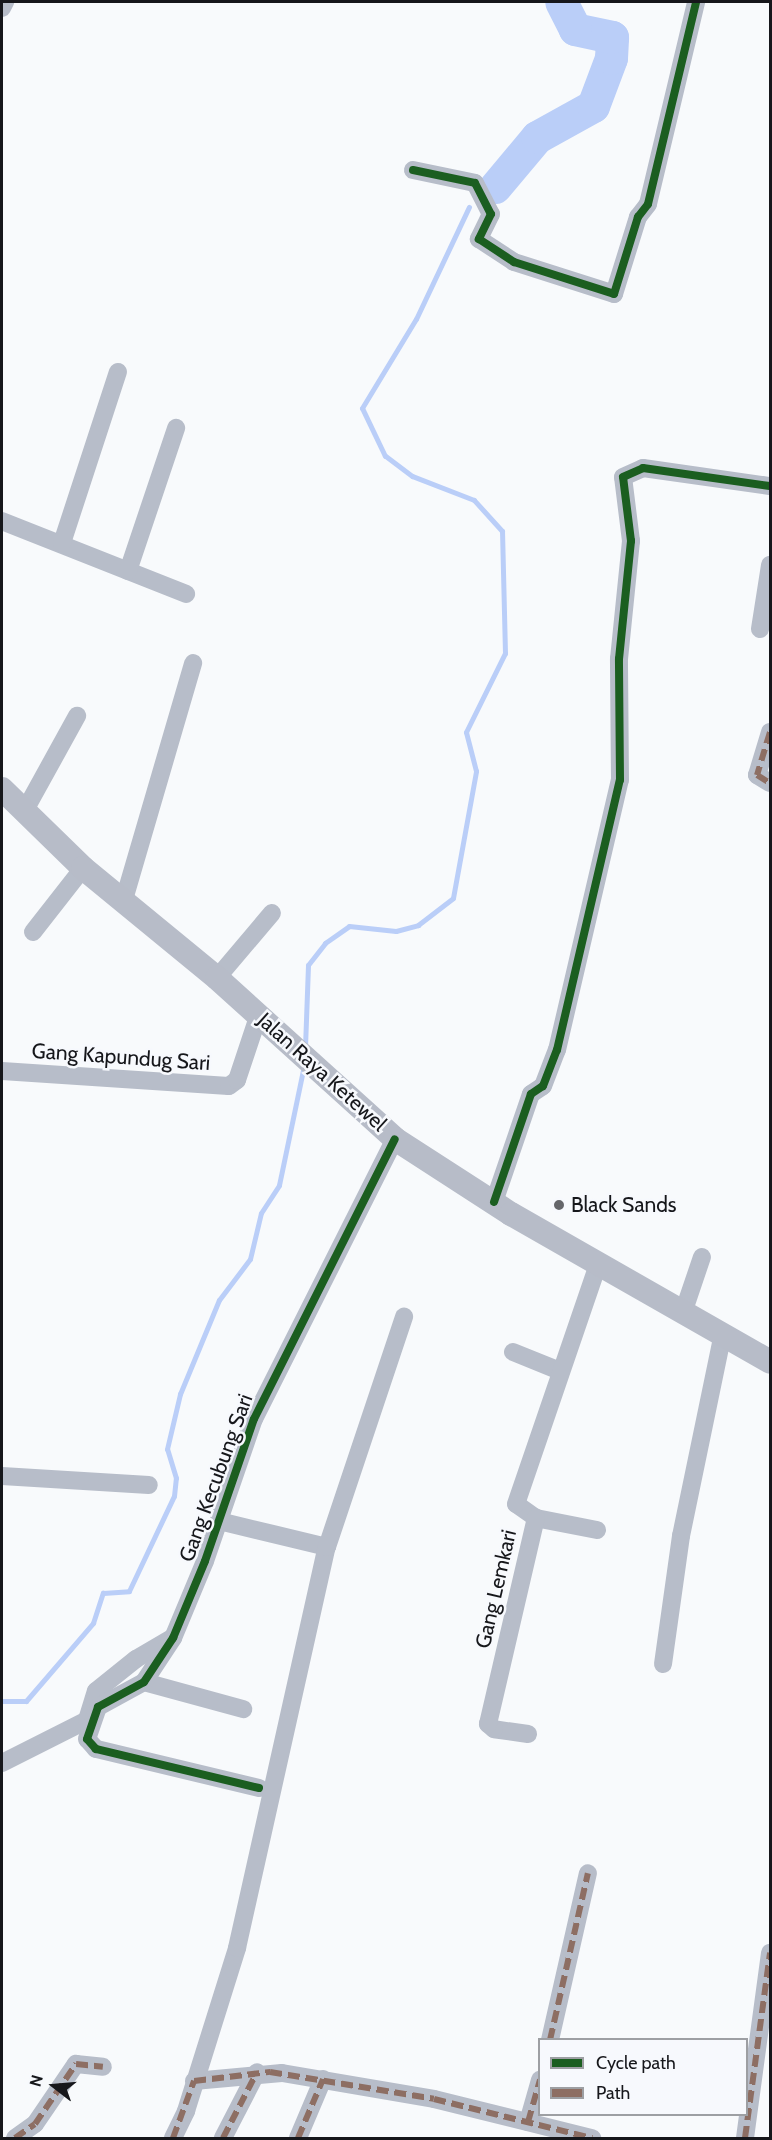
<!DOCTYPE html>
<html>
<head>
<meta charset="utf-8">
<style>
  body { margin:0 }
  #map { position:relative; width:772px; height:2140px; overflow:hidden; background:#f8fafc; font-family:Cabin,sans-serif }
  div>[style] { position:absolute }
  .stream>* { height:5px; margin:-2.5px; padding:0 2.5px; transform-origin:2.5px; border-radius:2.5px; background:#bacef8 }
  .river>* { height:33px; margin:-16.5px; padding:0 16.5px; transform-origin:16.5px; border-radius:16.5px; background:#bacef8 }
  .street>* { height:18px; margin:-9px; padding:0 9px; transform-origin:9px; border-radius:9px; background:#b7bdc9 }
  .secondary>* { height:24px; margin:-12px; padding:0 12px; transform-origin:12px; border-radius:12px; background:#b7bcc8 }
  .quiet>* { height:6px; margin-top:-3px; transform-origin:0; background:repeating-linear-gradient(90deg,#8d6e63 0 12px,transparent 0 18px) }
  .cycleway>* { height:8px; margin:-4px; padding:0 4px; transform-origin:4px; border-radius:4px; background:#1b5e20 }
  .dots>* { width:16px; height:16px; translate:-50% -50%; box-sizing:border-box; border:3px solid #f7f9fd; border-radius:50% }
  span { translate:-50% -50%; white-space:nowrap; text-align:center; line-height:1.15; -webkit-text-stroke:5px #f7f9fd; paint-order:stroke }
  .street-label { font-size:21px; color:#16171b }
  .poi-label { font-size:21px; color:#16171b }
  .left { translate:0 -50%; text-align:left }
  .frame { position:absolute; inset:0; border:3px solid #16171b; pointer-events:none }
  .legend { position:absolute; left:538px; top:2038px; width:210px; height:78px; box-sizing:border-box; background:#f7f9fd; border:2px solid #9d9fa3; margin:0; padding:8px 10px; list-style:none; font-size:18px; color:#16171b }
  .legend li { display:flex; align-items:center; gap:12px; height:30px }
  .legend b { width:30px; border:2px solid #9d9fa3 }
  .north { position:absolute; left:24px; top:2056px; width:60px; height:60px; -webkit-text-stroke:4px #f7f9fd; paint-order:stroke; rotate:286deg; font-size:16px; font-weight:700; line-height:24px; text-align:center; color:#16171b }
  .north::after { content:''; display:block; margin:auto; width:21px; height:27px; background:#16171b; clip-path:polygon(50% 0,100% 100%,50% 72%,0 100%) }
</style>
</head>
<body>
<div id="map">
  <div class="stream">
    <i style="left:305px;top:1047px;width:82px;rotate:-87.9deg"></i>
    <i style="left:308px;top:965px;width:28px;rotate:-52deg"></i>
    <i style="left:325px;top:943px;width:29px;rotate:-35deg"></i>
    <i style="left:349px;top:926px;width:47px;rotate:6.1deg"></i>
    <i style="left:396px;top:931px;width:23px;rotate:-15deg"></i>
    <i style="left:418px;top:925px;width:44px;rotate:-37.6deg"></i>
    <i style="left:453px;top:898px;width:129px;rotate:-79.7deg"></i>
    <i style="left:476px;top:771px;width:40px;rotate:-104.4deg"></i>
    <i style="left:466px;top:732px;width:88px;rotate:-63.7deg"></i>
    <i style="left:505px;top:653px;width:122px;rotate:-91.4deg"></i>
    <i style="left:502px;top:531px;width:42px;rotate:-132.1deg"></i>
    <i style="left:474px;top:500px;width:66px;rotate:-158.8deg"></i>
    <i style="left:412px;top:476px;width:34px;rotate:-143deg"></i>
    <i style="left:385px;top:456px;width:53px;rotate:-115.6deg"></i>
    <i style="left:362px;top:408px;width:104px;rotate:-58.8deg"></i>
    <i style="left:416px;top:319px;width:124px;rotate:-64.7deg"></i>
    <i style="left:2px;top:1701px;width:24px"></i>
    <i style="left:26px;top:1701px;width:103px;rotate:-49.3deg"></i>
    <i style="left:93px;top:1623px;width:32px;rotate:-72deg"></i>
    <i style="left:103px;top:1593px;width:26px;rotate:-4deg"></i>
    <i style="left:129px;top:1591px;width:105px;rotate:-64.7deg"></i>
    <i style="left:174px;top:1496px;width:18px;rotate:-84deg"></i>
    <i style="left:176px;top:1478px;width:30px;rotate:-107deg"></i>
    <i style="left:167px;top:1449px;width:57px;rotate:-76.7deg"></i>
    <i style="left:180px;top:1394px;width:102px;rotate:-67.5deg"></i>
    <i style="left:219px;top:1300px;width:51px;rotate:-52.9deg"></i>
    <i style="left:250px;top:1259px;width:47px;rotate:-76.6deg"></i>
    <i style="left:261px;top:1213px;width:33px;rotate:-57deg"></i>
    <i style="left:279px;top:1185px;width:123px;rotate:-78.2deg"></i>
  </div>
  <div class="river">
    <i style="left:495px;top:187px;width:65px;rotate:-50deg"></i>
    <i style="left:537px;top:137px;width:64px;rotate:-29deg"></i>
    <i style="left:593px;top:106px;width:51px;rotate:-69.4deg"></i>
    <i style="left:611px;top:58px;width:21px;rotate:-87deg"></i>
    <i style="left:612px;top:37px;width:38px;rotate:-168deg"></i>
    <i style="left:575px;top:29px;width:30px;rotate:-117deg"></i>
  </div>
  <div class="street">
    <i style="left:2px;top:8px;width:7px;rotate:-63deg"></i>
    <i style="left:413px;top:170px;width:63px;rotate:11.8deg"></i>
    <i style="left:475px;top:183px;width:35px;rotate:63deg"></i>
    <i style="left:491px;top:214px;width:28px;rotate:116deg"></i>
    <i style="left:479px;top:239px;width:42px;rotate:33.3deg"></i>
    <i style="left:514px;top:262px;width:105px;rotate:17.7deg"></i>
    <i style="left:614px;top:294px;width:81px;rotate:-72.7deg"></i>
    <i style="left:638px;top:217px;width:16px;rotate:-52deg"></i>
    <i style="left:648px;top:204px;width:208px;rotate:-76.6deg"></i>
    <i style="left:2px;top:521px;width:198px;rotate:21.6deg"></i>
    <i style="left:62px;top:543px;width:180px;rotate:-71.9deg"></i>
    <i style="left:128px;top:571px;width:151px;rotate:-71.4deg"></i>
    <i style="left:760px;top:629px;width:65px;rotate:-81.1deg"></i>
    <i style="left:770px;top:732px;width:45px;rotate:106.8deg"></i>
    <i style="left:757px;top:775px;width:15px;rotate:32deg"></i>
    <i style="left:24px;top:812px;width:110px;rotate:-61.1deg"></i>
    <i style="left:123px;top:903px;width:250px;rotate:-73.7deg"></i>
    <i style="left:33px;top:932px;width:81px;rotate:-52deg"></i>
    <i style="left:217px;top:978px;width:85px;rotate:-49.8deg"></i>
    <i style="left:2px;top:1071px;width:227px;rotate:3.8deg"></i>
    <i style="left:229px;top:1086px;width:10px;rotate:-37deg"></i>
    <i style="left:237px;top:1080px;width:70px;rotate:-71.6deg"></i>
    <i style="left:494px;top:1202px;width:114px;rotate:-71.1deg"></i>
    <i style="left:531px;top:1094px;width:14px;rotate:-34deg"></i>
    <i style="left:543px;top:1086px;width:39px;rotate:-69deg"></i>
    <i style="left:557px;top:1050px;width:277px;rotate:-76.9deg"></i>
    <i style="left:620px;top:780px;width:121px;rotate:-90.5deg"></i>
    <i style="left:619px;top:659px;width:119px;rotate:-84.2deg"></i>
    <i style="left:631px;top:541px;width:64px;rotate:-97.1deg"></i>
    <i style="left:623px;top:477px;width:22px;rotate:-24deg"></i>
    <i style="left:643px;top:468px;width:128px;rotate:8.1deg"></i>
    <i style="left:683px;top:1313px;width:59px;rotate:-71.3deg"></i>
    <i style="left:513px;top:1352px;width:51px;rotate:22deg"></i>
    <i style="left:2px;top:1476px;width:147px;rotate:3.5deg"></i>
    <i style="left:219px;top:1521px;width:111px;rotate:13.5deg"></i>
    <i style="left:597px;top:1530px;width:62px;rotate:-168.9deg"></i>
    <i style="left:536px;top:1518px;width:24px;rotate:-145deg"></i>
    <i style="left:516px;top:1504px;width:253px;rotate:-71.1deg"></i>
    <i style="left:663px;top:1664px;width:129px;rotate:-82deg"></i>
    <i style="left:681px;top:1536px;width:206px;rotate:-78.3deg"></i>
    <i style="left:144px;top:1682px;width:103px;rotate:15.3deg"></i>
    <i style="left:528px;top:1734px;width:34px;rotate:-172deg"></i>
    <i style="left:494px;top:1729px;width:8px;rotate:-140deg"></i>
    <i style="left:488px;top:1724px;width:212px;rotate:-76.9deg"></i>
    <i style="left:2px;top:1763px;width:95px;rotate:-26.8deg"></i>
    <i style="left:87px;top:1720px;width:30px;rotate:-73deg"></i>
    <i style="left:96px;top:1691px;width:51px;rotate:-38.7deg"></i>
    <i style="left:136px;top:1659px;width:42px;rotate:-30.3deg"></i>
    <i style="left:259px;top:1788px;width:168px;rotate:-166.5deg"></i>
    <i style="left:96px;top:1749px;width:13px;rotate:-132deg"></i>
    <i style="left:87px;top:1739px;width:34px;rotate:-71deg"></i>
    <i style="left:98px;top:1707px;width:52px;rotate:-28.5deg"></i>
    <i style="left:144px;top:1682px;width:53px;rotate:-56.6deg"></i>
    <i style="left:173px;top:1638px;width:83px;rotate:-67.4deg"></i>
    <i style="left:205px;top:1561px;width:150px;rotate:-71deg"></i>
    <i style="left:254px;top:1419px;width:313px;rotate:-63.3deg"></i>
    <i style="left:550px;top:2040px;width:171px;rotate:-77.2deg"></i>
    <i style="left:194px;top:2081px;width:88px;rotate:-5.2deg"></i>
    <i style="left:282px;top:2073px;width:154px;rotate:9.7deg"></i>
    <i style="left:434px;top:2099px;width:163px;rotate:13.9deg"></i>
    <i style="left:528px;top:2122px;width:44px;rotate:-74.1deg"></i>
    <i style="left:15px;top:2138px;width:24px;rotate:-35deg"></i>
    <i style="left:35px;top:2124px;width:73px;rotate:-55.7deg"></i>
    <i style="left:76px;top:2064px;width:27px;rotate:6deg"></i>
    <i style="left:173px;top:2138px;width:30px;rotate:-64deg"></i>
    <i style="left:186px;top:2111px;width:171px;rotate:-72.6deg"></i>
    <i style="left:237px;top:1948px;width:411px;rotate:-77.4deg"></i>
    <i style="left:327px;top:1547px;width:243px;rotate:-71.5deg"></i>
    <i style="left:223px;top:2138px;width:74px;rotate:-62.7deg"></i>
    <i style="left:298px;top:2138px;width:64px;rotate:-67deg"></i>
    <i style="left:745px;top:2138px;width:187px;rotate:-82.3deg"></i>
  </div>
  <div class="secondary">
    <i style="left:2px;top:789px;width:113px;rotate:44.3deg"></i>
    <i style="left:83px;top:868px;width:173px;rotate:39.4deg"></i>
    <i style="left:217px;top:978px;width:240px;rotate:42.1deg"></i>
    <i style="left:395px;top:1139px;width:138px;rotate:32.9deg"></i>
    <i style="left:511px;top:1214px;width:298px;rotate:29.7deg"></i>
  </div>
  <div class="quiet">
    <i style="left:770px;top:732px;width:45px;rotate:106.8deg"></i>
    <i style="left:757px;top:775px;width:15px;rotate:32deg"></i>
    <i style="left:550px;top:2040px;width:171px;rotate:-77.2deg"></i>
    <i style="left:528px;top:2122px;width:44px;rotate:-74.1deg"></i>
    <i style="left:15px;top:2138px;width:24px;rotate:-35deg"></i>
    <i style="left:35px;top:2124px;width:73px;rotate:-55.7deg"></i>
    <i style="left:76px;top:2064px;width:27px;rotate:6deg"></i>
    <i style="left:173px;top:2138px;width:61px;rotate:-69.8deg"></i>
    <i style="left:194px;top:2081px;width:77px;rotate:-6.8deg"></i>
    <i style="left:270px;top:2072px;width:166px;rotate:9.3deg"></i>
    <i style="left:434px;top:2099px;width:163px;rotate:13.9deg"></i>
    <i style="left:223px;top:2138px;width:74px;rotate:-62.7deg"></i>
    <i style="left:298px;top:2138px;width:64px;rotate:-67deg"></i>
    <i style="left:745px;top:2138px;width:187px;rotate:-82.3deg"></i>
  </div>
  <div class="cycleway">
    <i style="left:413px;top:170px;width:63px;rotate:11.8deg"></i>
    <i style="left:475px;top:183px;width:35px;rotate:63deg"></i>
    <i style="left:491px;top:214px;width:28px;rotate:116deg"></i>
    <i style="left:479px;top:239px;width:42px;rotate:33.3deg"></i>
    <i style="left:514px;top:262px;width:105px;rotate:17.7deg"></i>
    <i style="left:614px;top:294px;width:81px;rotate:-72.7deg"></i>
    <i style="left:638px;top:217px;width:16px;rotate:-52deg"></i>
    <i style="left:648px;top:204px;width:208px;rotate:-76.6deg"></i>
    <i style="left:494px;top:1202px;width:114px;rotate:-71.1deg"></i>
    <i style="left:531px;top:1094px;width:14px;rotate:-34deg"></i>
    <i style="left:543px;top:1086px;width:39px;rotate:-69deg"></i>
    <i style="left:557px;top:1050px;width:277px;rotate:-76.9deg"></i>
    <i style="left:620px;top:780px;width:121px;rotate:-90.5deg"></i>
    <i style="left:619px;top:659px;width:119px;rotate:-84.2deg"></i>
    <i style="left:631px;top:541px;width:64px;rotate:-97.1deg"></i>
    <i style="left:623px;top:477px;width:22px;rotate:-24deg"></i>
    <i style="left:643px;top:468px;width:128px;rotate:8.1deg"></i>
    <i style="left:259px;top:1788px;width:168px;rotate:-166.5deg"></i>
    <i style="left:96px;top:1749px;width:13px;rotate:-132deg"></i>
    <i style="left:87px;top:1739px;width:34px;rotate:-71deg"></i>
    <i style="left:98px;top:1707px;width:52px;rotate:-28.5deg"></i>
    <i style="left:144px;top:1682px;width:53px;rotate:-56.6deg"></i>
    <i style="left:173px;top:1638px;width:83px;rotate:-67.4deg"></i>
    <i style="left:205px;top:1561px;width:150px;rotate:-71deg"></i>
    <i style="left:254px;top:1419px;width:313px;rotate:-63.3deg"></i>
  </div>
  <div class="dots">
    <i style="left:559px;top:1205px;background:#65666a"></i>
  </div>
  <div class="street-label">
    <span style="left:121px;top:1057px;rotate:4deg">Gang Kapundug Sari</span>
    <span style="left:322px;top:1072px;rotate:42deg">Jalan Raya Ketewel</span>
    <span style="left:216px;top:1478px;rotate:-70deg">Gang Kecubung Sari</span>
    <span style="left:496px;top:1589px;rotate:-77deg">Gang Lemkari</span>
  </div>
  <div class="poi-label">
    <span class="left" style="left:571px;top:1205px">Black Sands</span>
  </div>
  <div class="frame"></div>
  <ul class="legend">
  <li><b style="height:8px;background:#1b5e20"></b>Cycle path</li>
  <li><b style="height:8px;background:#8d6e63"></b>Path</li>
  </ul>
  <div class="north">N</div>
</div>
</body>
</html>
